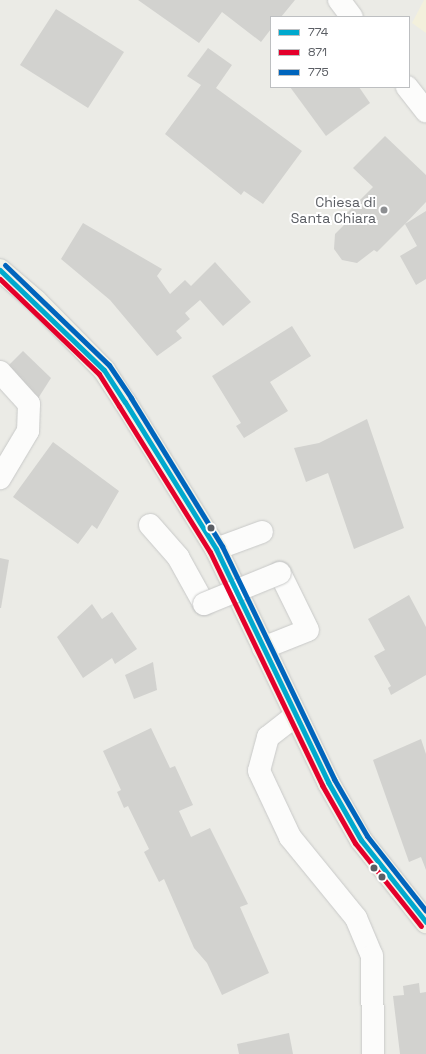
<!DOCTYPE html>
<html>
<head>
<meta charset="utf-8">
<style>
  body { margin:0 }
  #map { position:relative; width:426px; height:1054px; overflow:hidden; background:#ebebe6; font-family:"Space Grotesk",sans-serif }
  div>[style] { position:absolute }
  .sand>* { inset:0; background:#f3f0dc }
  .building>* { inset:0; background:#d2d2cf }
  .roads { filter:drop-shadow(0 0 1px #c8c9c8) drop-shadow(0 0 1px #c8c9c8) }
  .pedestrian>* { height:22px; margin:-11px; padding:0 11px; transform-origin:11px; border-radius:11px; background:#fcfcfb }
  .minor>* { height:22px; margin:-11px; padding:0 11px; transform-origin:11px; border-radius:11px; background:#fcfcfb }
  .tertiary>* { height:22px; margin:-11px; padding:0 11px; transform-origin:11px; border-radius:11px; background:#fcfcfb }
  .primary>* { height:22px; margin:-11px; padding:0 11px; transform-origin:11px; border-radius:11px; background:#f2f2e8 }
  .bridges { filter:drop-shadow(0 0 1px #c8c9c8) drop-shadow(0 0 1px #c8c9c8) }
  .pedestrian-bridge>* { height:22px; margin:-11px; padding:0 11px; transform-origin:11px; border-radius:11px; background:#fcfcfb }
  .bus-1>* { height:5px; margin:-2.5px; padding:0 2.5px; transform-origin:2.5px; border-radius:2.5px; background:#00a9ce }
  .bus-2>* { height:5px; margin:-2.5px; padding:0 2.5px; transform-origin:2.5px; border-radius:2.5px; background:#e4002b }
  .bus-3>* { height:5px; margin:-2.5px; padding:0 2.5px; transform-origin:2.5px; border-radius:2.5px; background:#0065bd }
  .dots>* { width:11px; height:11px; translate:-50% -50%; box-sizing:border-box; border:2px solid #fff; border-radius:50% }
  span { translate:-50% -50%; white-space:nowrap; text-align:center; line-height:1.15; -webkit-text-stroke:4px #fff; paint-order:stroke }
  .poi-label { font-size:14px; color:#5b5e64 }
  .right { translate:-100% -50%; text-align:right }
  .legend { position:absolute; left:270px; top:16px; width:140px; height:72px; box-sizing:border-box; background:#fff; border:1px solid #bdbfc1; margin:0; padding:5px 7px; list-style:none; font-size:12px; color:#5b5e64 }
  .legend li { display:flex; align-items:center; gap:8px; height:20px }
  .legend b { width:20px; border:1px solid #bdbfc1 }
</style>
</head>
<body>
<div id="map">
  <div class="sand">
    <i style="clip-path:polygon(424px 0,426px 0,426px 33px,412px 23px)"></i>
  </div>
  <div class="building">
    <i style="clip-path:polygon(138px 0,295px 0,281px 17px,271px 17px,271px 29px,261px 42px,222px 12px,199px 43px)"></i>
    <i style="clip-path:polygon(56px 9px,124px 52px,88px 108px,20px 65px)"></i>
    <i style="clip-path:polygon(208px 48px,232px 65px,216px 88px,302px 151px,263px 204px,244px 191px,241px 195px,165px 134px,201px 85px,187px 76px)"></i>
    <i style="clip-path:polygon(290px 87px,359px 87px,370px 103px,326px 136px)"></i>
    <i style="clip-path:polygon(385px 136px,426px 175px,426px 202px,405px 224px,426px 211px,426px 279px,416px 285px,400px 256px,417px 246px,405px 224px,377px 252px,374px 250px,357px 263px,342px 260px,334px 249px,335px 234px,347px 222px,342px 218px,373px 187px,353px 168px)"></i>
    <i style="clip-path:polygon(83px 223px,162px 269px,157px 276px,170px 294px,185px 280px,191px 286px,215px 262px,251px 302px,223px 326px,200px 300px,185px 313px,190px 319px,176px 331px,182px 338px,157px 356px,110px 300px,61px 259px)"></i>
    <i style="clip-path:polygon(292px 326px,311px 356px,270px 382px,288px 411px,244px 438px,236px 426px,241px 423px,212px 376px)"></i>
    <i style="clip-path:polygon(23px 351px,51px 378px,37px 400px,5px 369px)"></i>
    <i style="clip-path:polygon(367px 419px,404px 528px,354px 549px,328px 473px,306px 482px,294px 448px,319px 443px)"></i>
    <i style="clip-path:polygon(53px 442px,119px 491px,97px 529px,92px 525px,78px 544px,13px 497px)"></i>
    <i style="clip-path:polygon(0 558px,9px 560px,1px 608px,0 608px)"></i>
    <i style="clip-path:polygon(409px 595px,426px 627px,426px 675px,391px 695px,388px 688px,391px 686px,374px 656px,385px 650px,368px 619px)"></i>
    <i style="clip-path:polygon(92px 604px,102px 619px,112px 612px,137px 649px,115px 664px,112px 658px,83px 678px,57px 637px)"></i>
    <i style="clip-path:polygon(153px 662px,157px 690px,134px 699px,125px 675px)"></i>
    <i style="clip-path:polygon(151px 728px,170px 768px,175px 766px,193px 805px,179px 811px,191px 837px,210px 828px,248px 904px,240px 907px,269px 973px,222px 995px,207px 963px,194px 948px,164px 879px,159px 882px,144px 852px,149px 849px,128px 806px,124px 808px,117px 792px,121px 790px,103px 751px)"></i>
    <i style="clip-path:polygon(421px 739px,426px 754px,426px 870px,421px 857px,409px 862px,373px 760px)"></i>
    <i style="clip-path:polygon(419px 983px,420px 993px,426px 992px,426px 1054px,400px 1054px,393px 996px,404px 995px,403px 986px)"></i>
    <i style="clip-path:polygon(289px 1033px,293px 1054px,239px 1054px,237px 1044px)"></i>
  </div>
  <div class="roads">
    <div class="pedestrian">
      <i style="left:150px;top:525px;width:43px;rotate:48.8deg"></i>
      <i style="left:178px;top:557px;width:54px;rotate:61deg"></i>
      <i style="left:216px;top:549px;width:49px;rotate:-20.3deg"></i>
      <i style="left:263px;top:648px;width:48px;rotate:-21.8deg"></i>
      <i style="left:308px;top:630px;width:64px;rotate:-116.2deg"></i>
    </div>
    <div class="minor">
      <i style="left:339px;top:0;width:21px;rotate:53deg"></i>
      <i style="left:407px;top:87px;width:31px;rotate:52deg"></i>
      <i style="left:0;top:372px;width:43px;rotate:47.8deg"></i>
      <i style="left:29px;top:404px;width:27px;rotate:92deg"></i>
      <i style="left:28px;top:431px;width:55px;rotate:120.8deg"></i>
    </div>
    <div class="tertiary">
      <i style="left:295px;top:716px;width:34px;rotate:142deg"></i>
      <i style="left:268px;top:737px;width:35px;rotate:105deg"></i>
      <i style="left:259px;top:771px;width:73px;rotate:64.8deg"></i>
      <i style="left:290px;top:837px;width:104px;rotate:50.8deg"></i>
      <i style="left:356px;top:918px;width:41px;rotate:67.2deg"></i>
      <i style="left:372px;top:956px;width:98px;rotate:89.4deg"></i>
    </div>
    <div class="primary">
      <i style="left:0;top:270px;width:48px;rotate:40.7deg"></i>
      <i style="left:36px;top:301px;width:97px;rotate:45.4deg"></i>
      <i style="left:104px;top:370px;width:38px;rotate:57deg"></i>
      <i style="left:125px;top:402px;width:173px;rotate:58.2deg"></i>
      <i style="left:216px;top:549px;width:259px;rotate:64.3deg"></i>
      <i style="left:328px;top:782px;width:67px;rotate:60.4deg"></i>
      <i style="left:361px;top:840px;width:105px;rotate:51.6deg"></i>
    </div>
  </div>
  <div class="bridges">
    <div class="pedestrian-bridge">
      <i style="left:204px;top:604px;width:82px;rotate:-22.2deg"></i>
    </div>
  </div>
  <div class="bus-1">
    <i style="left:0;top:270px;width:144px;rotate:43.9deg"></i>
    <i style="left:104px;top:370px;width:38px;rotate:57deg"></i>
    <i style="left:125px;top:402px;width:173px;rotate:58.2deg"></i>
    <i style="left:216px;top:549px;width:259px;rotate:64.3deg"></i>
    <i style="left:328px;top:782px;width:67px;rotate:60.4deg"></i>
    <i style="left:361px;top:840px;width:105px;rotate:51.6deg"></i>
  </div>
  <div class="bus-2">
    <i style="left:0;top:279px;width:137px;rotate:43.8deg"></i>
    <i style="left:99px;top:374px;width:38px;rotate:58deg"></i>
    <i style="left:119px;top:406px;width:172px;rotate:58.1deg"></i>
    <i style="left:210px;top:552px;width:259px;rotate:64.3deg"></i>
    <i style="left:322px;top:785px;width:67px;rotate:60.4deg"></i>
    <i style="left:355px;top:843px;width:106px;rotate:51.5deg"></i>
  </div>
  <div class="bus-3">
    <i style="left:5px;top:265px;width:144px;rotate:43.9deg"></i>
    <i style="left:109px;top:365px;width:40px;rotate:56deg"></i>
    <i style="left:131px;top:398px;width:174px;rotate:58.4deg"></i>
    <i style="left:222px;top:546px;width:259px;rotate:64.3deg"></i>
    <i style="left:334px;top:779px;width:66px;rotate:59.9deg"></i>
    <i style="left:367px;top:836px;width:95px;rotate:51.8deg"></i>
  </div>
  <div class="dots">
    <i style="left:384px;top:210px;background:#8d8f92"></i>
    <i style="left:211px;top:528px;background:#5b5e64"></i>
    <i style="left:374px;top:868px;background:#5b5e64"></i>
    <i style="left:382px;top:877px;background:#5b5e64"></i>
  </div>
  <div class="poi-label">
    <span class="right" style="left:376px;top:210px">Chiesa di<br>Santa Chiara</span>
  </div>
  <ul class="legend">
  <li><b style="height:5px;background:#00a9ce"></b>774</li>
  <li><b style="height:5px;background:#e4002b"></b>871</li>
  <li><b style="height:5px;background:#0065bd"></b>775</li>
  </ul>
</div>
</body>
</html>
